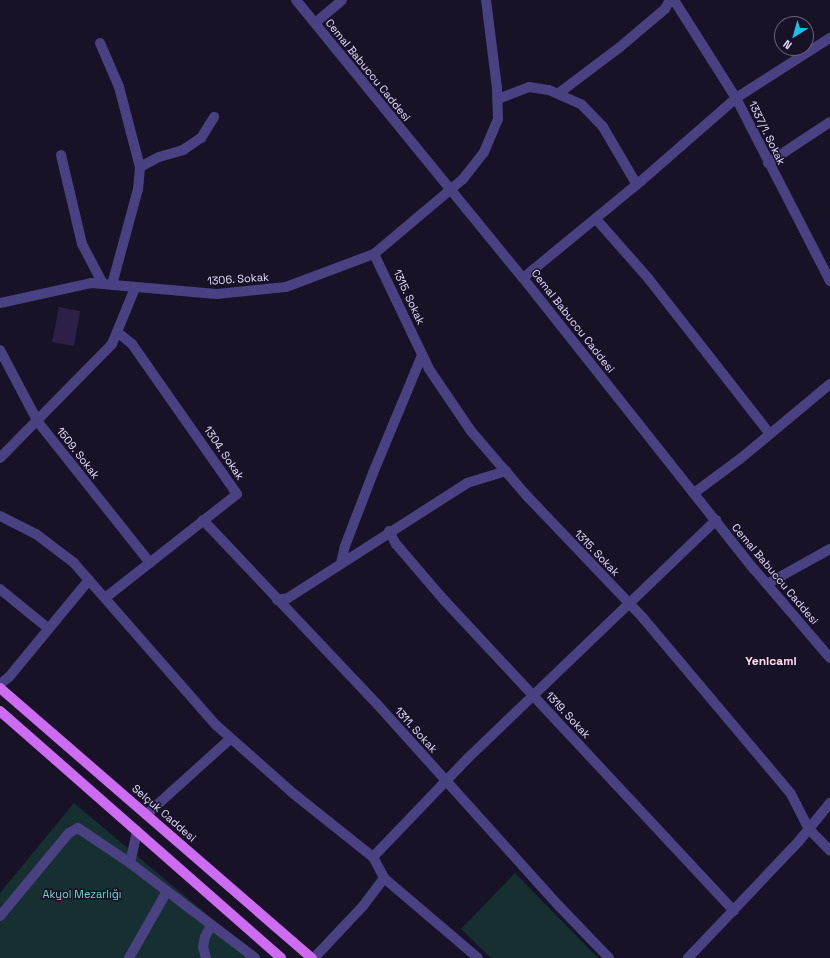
<!DOCTYPE html>
<html>
<head>
<meta charset="utf-8">
<style>
  body { margin:0 }
  #map { position:relative; width:830px; height:958px; overflow:hidden; background:#181227; font-family:"Space Grotesk",sans-serif }
  div>[style] { position:absolute }
  .green>* { inset:0; background:#162f31 }
  .building>* { inset:0; background:#2c2047 }
  .minor>* { height:10px; margin:-5px; padding:0 5px; transform-origin:5px; border-radius:5px; background:#4a4182 }
  .major>* { height:10px; margin:-5px; padding:0 5px; transform-origin:5px; border-radius:5px; background:#ce6bf3 }
  span { translate:-50% -50%; white-space:nowrap; text-align:center; line-height:1.15; -webkit-text-stroke:3px #181227; paint-order:stroke }
  .street-label { font-size:11px; color:#e2dbfc }
  .park-label { font-size:11px; color:#6cd7c7 }
  .neighbourhood-label { font-size:12px; color:#fcddee; font-weight:700 }
  .north { position:absolute; left:774px; top:16px; width:40px; height:40px; box-sizing:border-box; background:#181227; border:1px solid #69627c; border-radius:50%; rotate:217deg; font-size:11px; font-weight:700; line-height:16px; text-align:center; color:#e2dbfc }
  .north::after { content:''; display:block; margin:auto; width:14px; height:18px; background:#17c1ec; clip-path:polygon(50% 0,100% 100%,50% 72%,0 100%) }
</style>
</head>
<body>
<div id="map">
  <div class="green">
    <i style="clip-path:polygon(74px 803px,259px 958px,0 958px,0 893px)"></i>
    <i style="clip-path:polygon(515px 873px,598px 958px,491px 958px,461px 929px)"></i>
  </div>
  <div class="building">
    <i style="clip-path:polygon(59px 307px,80px 311px,74px 346px,52px 342px)"></i>
  </div>
  <div class="minor">
    <i style="left:296px;top:0;width:359px;rotate:50.8deg"></i>
    <i style="left:523px;top:278px;width:372px;rotate:51.6deg"></i>
    <i style="left:754px;top:569px;width:117px;rotate:49.5deg"></i>
    <i style="left:674px;top:0;width:116px;rotate:57.7deg"></i>
    <i style="left:736px;top:98px;width:206px;rotate:62.8deg"></i>
    <i style="left:315px;top:23px;width:35px;rotate:-40deg"></i>
    <i style="left:100px;top:43px;width:48px;rotate:66.6deg"></i>
    <i style="left:119px;top:87px;width:83px;rotate:75.3deg"></i>
    <i style="left:140px;top:167px;width:22px;rotate:95deg"></i>
    <i style="left:138px;top:189px;width:99px;rotate:105.2deg"></i>
    <i style="left:559px;top:93px;width:76px;rotate:-37deg"></i>
    <i style="left:620px;top:47px;width:59px;rotate:-40.2deg"></i>
    <i style="left:665px;top:9px;width:10px;rotate:-61deg"></i>
    <i style="left:498px;top:99px;width:33px;rotate:-21deg"></i>
    <i style="left:529px;top:87px;width:20px;rotate:9deg"></i>
    <i style="left:549px;top:90px;width:35px;rotate:24deg"></i>
    <i style="left:581px;top:104px;width:32px;rotate:46deg"></i>
    <i style="left:603px;top:127px;width:67px;rotate:59.6deg"></i>
    <i style="left:61px;top:155px;width:91px;rotate:76.7deg"></i>
    <i style="left:82px;top:244px;width:45px;rotate:62.3deg"></i>
    <i style="left:768px;top:163px;width:74px;rotate:-33.5deg"></i>
    <i style="left:140px;top:167px;width:21px;rotate:-28deg"></i>
    <i style="left:159px;top:157px;width:25px;rotate:-16deg"></i>
    <i style="left:183px;top:150px;width:22px;rotate:-34deg"></i>
    <i style="left:201px;top:138px;width:25px;rotate:-58deg"></i>
    <i style="left:596px;top:219px;width:79px;rotate:48.6deg"></i>
    <i style="left:648px;top:278px;width:198px;rotate:52deg"></i>
    <i style="left:374px;top:254px;width:127px;rotate:64.4deg"></i>
    <i style="left:429px;top:369px;width:75px;rotate:55.9deg"></i>
    <i style="left:471px;top:431px;width:86px;rotate:49.3deg"></i>
    <i style="left:527px;top:496px;width:168px;rotate:46.4deg"></i>
    <i style="left:643px;top:618px;width:230px;rotate:49.9deg"></i>
    <i style="left:791px;top:794px;width:39px;rotate:63deg"></i>
    <i style="left:809px;top:829px;width:30px;rotate:46deg"></i>
    <i style="left:523px;top:278px;width:153px;rotate:-39.4deg"></i>
    <i style="left:641px;top:181px;width:126px;rotate:-41.1deg"></i>
    <i style="left:736px;top:98px;width:112px;rotate:-32.6deg"></i>
    <i style="left:0;top:303px;width:93px;rotate:-12.4deg"></i>
    <i style="left:91px;top:283px;width:126px;rotate:5deg"></i>
    <i style="left:217px;top:294px;width:69px;rotate:-5.8deg"></i>
    <i style="left:286px;top:287px;width:94px;rotate:-20.6deg"></i>
    <i style="left:374px;top:254px;width:116px;rotate:-40.1deg"></i>
    <i style="left:463px;top:179px;width:34px;rotate:-52deg"></i>
    <i style="left:484px;top:152px;width:36px;rotate:-67deg"></i>
    <i style="left:498px;top:119px;width:31px;rotate:-92deg"></i>
    <i style="left:497px;top:88px;width:89px;rotate:-97.1deg"></i>
    <i style="left:0;top:350px;width:81px;rotate:62.2deg"></i>
    <i style="left:38px;top:422px;width:180px;rotate:51.5deg"></i>
    <i style="left:0;top:458px;width:160px;rotate:-45.5deg"></i>
    <i style="left:112px;top:344px;width:61px;rotate:-67.7deg"></i>
    <i style="left:694px;top:493px;width:57px;rotate:-36.5deg"></i>
    <i style="left:740px;top:459px;width:117px;rotate:-39.8deg"></i>
    <i style="left:0;top:516px;width:40px;rotate:26.6deg"></i>
    <i style="left:36px;top:534px;width:48px;rotate:37.3deg"></i>
    <i style="left:74px;top:563px;width:215px;rotate:48.8deg"></i>
    <i style="left:216px;top:725px;width:104px;rotate:41.5deg"></i>
    <i style="left:294px;top:794px;width:101px;rotate:38.6deg"></i>
    <i style="left:373px;top:857px;width:24px;rotate:62deg"></i>
    <i style="left:384px;top:878px;width:123px;rotate:40.4deg"></i>
    <i style="left:203px;top:520px;width:253px;rotate:46.6deg"></i>
    <i style="left:377px;top:704px;width:272px;rotate:48deg"></i>
    <i style="left:559px;top:906px;width:72px;rotate:46.1deg"></i>
    <i style="left:389px;top:531px;width:15px;rotate:62deg"></i>
    <i style="left:396px;top:544px;width:74px;rotate:49.4deg"></i>
    <i style="left:444px;top:600px;width:425px;rotate:47deg"></i>
    <i style="left:341px;top:563px;width:17px;rotate:-77deg"></i>
    <i style="left:345px;top:546px;width:78px;rotate:-69deg"></i>
    <i style="left:373px;top:473px;width:128px;rotate:-67.4deg"></i>
    <i style="left:767px;top:584px;width:72px;rotate:-29.1deg"></i>
    <i style="left:0;top:589px;width:63px;rotate:39.2deg"></i>
    <i style="left:105px;top:598px;width:168px;rotate:-38.2deg"></i>
    <i style="left:237px;top:494px;width:183px;rotate:-125deg"></i>
    <i style="left:132px;top:344px;width:19px;rotate:-141deg"></i>
    <i style="left:277px;top:600px;width:11px;rotate:-10deg"></i>
    <i style="left:288px;top:598px;width:213px;rotate:-32.7deg"></i>
    <i style="left:467px;top:483px;width:41px;rotate:-17.1deg"></i>
    <i style="left:0;top:684px;width:11px;rotate:-38deg"></i>
    <i style="left:9px;top:677px;width:126px;rotate:-50.5deg"></i>
    <i style="left:147px;top:814px;width:113px;rotate:-42.1deg"></i>
    <i style="left:137px;top:831px;width:33px;rotate:102deg"></i>
    <i style="left:130px;top:863px;width:157px;rotate:37.2deg"></i>
    <i style="left:373px;top:857px;width:137px;rotate:-46.2deg"></i>
    <i style="left:468px;top:758px;width:344px;rotate:-43.8deg"></i>
    <i style="left:0;top:916px;width:108px;rotate:-50.3deg"></i>
    <i style="left:69px;top:833px;width:10px;rotate:-29deg"></i>
    <i style="left:78px;top:828px;width:63px;rotate:33.9deg"></i>
    <i style="left:129px;top:958px;width:77px;rotate:-60.4deg"></i>
    <i style="left:206px;top:958px;width:11px;rotate:-105deg"></i>
    <i style="left:203px;top:947px;width:10px;rotate:-79deg"></i>
    <i style="left:205px;top:937px;width:13px;rotate:-63deg"></i>
    <i style="left:314px;top:958px;width:71px;rotate:-46.7deg"></i>
    <i style="left:363px;top:906px;width:35px;rotate:-53deg"></i>
    <i style="left:688px;top:958px;width:161px;rotate:-46.5deg"></i>
    <i style="left:799px;top:841px;width:49px;rotate:-50.8deg"></i>
  </div>
  <div class="major">
    <i style="left:0;top:688px;width:413px;rotate:40.9deg"></i>
    <i style="left:0;top:711px;width:374px;rotate:41.3deg"></i>
  </div>
  <div class="street-label">
    <span style="left:368px;top:70px;rotate:51deg">Cemal Babuccu Caddesi</span>
    <span style="left:767px;top:133px;rotate:64deg">1337/1. Sokak</span>
    <span style="left:238px;top:279px;rotate:-4deg">1306. Sokak</span>
    <span style="left:409px;top:297px;rotate:65deg">1315. Sokak</span>
    <span style="left:573px;top:321px;rotate:52deg">Cemal Babuccu Caddesi</span>
    <span style="left:78px;top:453px;rotate:52deg">1509. Sokak</span>
    <span style="left:224px;top:453px;rotate:56deg">1304. Sokak</span>
    <span style="left:597px;top:553px;rotate:46deg">1315. Sokak</span>
    <span style="left:775px;top:574px;rotate:50deg">Cemal Babuccu Caddesi</span>
    <span style="left:568px;top:715px;rotate:47deg">1319. Sokak</span>
    <span style="left:416px;top:730px;rotate:48deg">1311. Sokak</span>
    <span style="left:164px;top:813px;rotate:41deg">Selçuk Caddesi</span>
  </div>
  <div class="park-label">
    <span style="left:82px;top:894px">Akyol Mezarlığı</span>
  </div>
  <div class="neighbourhood-label">
    <span style="left:771px;top:662px">Yenicami</span>
  </div>
  <div class="north">N</div>
</div>
</body>
</html>
